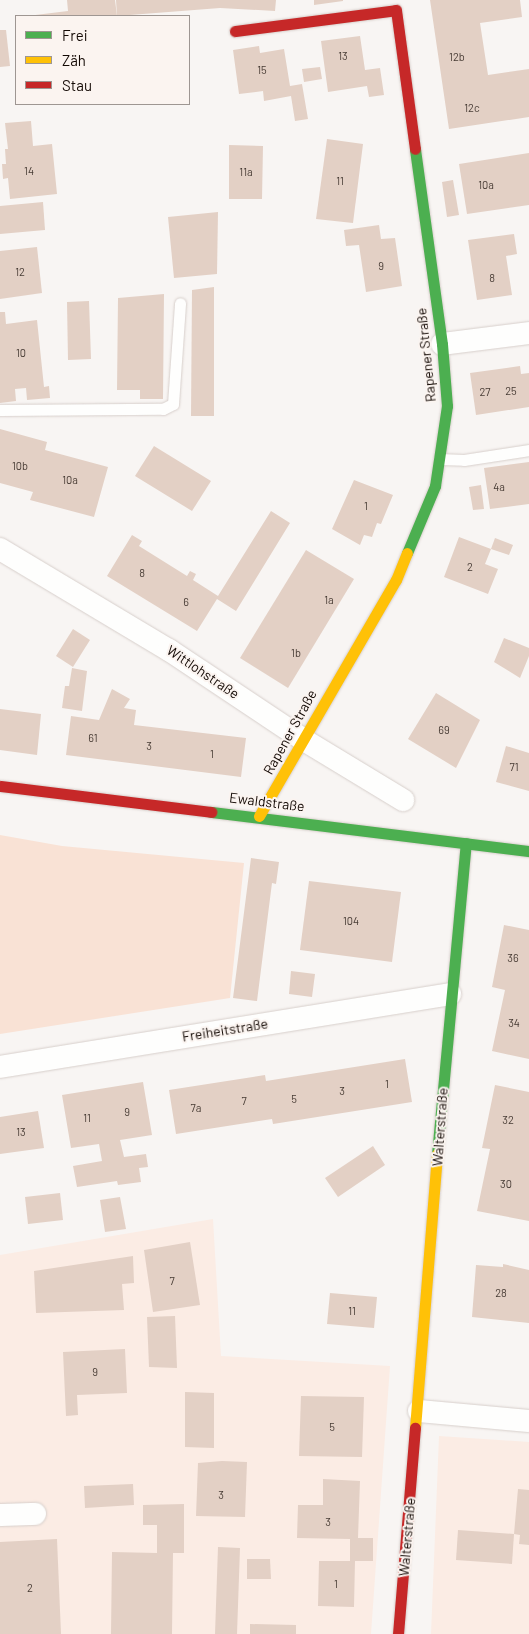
<!DOCTYPE html>
<html>
<head>
<meta charset="utf-8">
<style>
  body { margin:0 }
  #map { position:relative; width:529px; height:1634px; overflow:hidden; background:#f8f5f3; font-family:Barlow,sans-serif }
  div>[style] { position:absolute }
  .built>* { inset:0; background:#fbece4 }
  .green>* { inset:0; background:#f9e2d5 }
  .building>* { inset:0; background:#e3d0c5 }
  .roads { filter:drop-shadow(0 0 1px #d7cfcb) drop-shadow(0 0 1px #d7cfcb) }
  .lane>* { height:11px; margin:-5.5px; padding:0 5.5px; transform-origin:5.5px; border-radius:5.5px; background:#fefefd }
  .street>* { height:22px; margin:-11px; padding:0 11px; transform-origin:11px; border-radius:11px; background:#fefefd }
  .fast>* { height:11px; margin:-5.5px; padding:0 5.5px; transform-origin:5.5px; border-radius:5.5px; background:#4caf50 }
  .slow>* { height:11px; margin:-5.5px; padding:0 5.5px; transform-origin:5.5px; border-radius:5.5px; background:#ffc107 }
  .jam>* { height:11px; margin:-5.5px; padding:0 5.5px; transform-origin:5.5px; border-radius:5.5px; background:#c62828 }
  span { translate:-50% -50%; white-space:nowrap; text-align:center; line-height:1.15; -webkit-text-stroke:4px #fbf4f0; paint-order:stroke }
  .number-label { font-size:11px; color:#473b34 }
  .number-label span { -webkit-text-stroke-width:0 }
  .street-label { font-size:14px; color:#130904 }
  .legend { position:absolute; left:15px; top:15px; width:175px; height:90px; box-sizing:border-box; background:#fbf4f0; border:1px solid #9e9692; margin:0; padding:6px 9px; list-style:none; font-size:15px; color:#130904 }
  .legend li { display:flex; align-items:center; gap:10px; height:25px }
  .legend b { width:25px; border:1px solid #9e9692 }
</style>
</head>
<body>
<div id="map">
  <div class="built">
    <i style="clip-path:polygon(213px 1219px,221px 1356px,390px 1366px,371px 1634px,0 1634px,0 1255px)"></i>
    <i style="clip-path:polygon(439px 1436px,529px 1442px,529px 1634px,431px 1634px)"></i>
  </div>
  <div class="green">
    <i style="clip-path:polygon(0 835px,62px 846px,244px 863px,230px 998px,0 1034px)"></i>
  </div>
  <div class="building">
    <i style="clip-path:polygon(67px 0,115px 0,117px 16px,27px 16px,68px 11px)"></i>
    <i style="clip-path:polygon(116px 0,276px 0,275px 11px,220px 8px,117px 16px)"></i>
    <i style="clip-path:polygon(314px 0,343px 0,343px 1px,314px 5px)"></i>
    <i style="clip-path:polygon(430px 0,520px 0,522px 17px,480px 23px,488px 75px,529px 69px,529px 117px,449px 129px)"></i>
    <i style="clip-path:polygon(0 30px,6px 30px,10px 66px,0 67px)"></i>
    <i style="clip-path:polygon(360px 36px,365px 70px,380px 68px,384px 95px,369px 97px,367px 86px,328px 92px,321px 41px)"></i>
    <i style="clip-path:polygon(259px 46px,260px 53px,284px 49px,290px 86px,302px 84px,308px 119px,295px 121px,291px 96px,264px 101px,263px 91px,239px 94px,233px 50px)"></i>
    <i style="clip-path:polygon(320px 67px,322px 79px,304px 82px,302px 69px)"></i>
    <i style="clip-path:polygon(31px 121px,33px 146px,52px 144px,57px 194px,10px 199px,8px 178px,3px 179px,2px 164px,6px 164px,5px 149px,8px 149px,5px 123px)"></i>
    <i style="clip-path:polygon(327px 139px,363px 144px,353px 223px,316px 219px)"></i>
    <i style="clip-path:polygon(229px 145px,263px 146px,262px 199px,229px 199px)"></i>
    <i style="clip-path:polygon(529px 153px,529px 205px,467px 214px,459px 164px)"></i>
    <i style="clip-path:polygon(453px 180px,459px 215px,447px 217px,442px 182px)"></i>
    <i style="clip-path:polygon(43px 202px,45px 230px,0 234px,0 206px)"></i>
    <i style="clip-path:polygon(218px 212px,217px 274px,174px 278px,168px 217px)"></i>
    <i style="clip-path:polygon(379px 225px,381px 239px,395px 238px,402px 286px,366px 292px,359px 245px,346px 246px,344px 230px)"></i>
    <i style="clip-path:polygon(514px 234px,517px 254px,506px 256px,512px 295px,477px 300px,468px 240px)"></i>
    <i style="clip-path:polygon(37px 247px,42px 293px,0 299px,0 251px)"></i>
    <i style="clip-path:polygon(214px 287px,214px 416px,191px 416px,192px 290px)"></i>
    <i style="clip-path:polygon(164px 294px,163px 399px,140px 399px,140px 390px,117px 390px,118px 298px)"></i>
    <i style="clip-path:polygon(89px 301px,91px 359px,68px 360px,67px 302px)"></i>
    <i style="clip-path:polygon(0 312px,5px 312px,6px 324px,37px 320px,44px 387px,49px 386px,50px 398px,27px 400px,26px 388px,15px 389px,16px 401px,0 403px)"></i>
    <i style="clip-path:polygon(520px 366px,521px 374px,529px 373px,529px 407px,476px 415px,470px 373px)"></i>
    <i style="clip-path:polygon(0 429px,47px 442px,45px 450px,108px 467px,94px 517px,30px 500px,33px 492px,0 483px)"></i>
    <i style="clip-path:polygon(154px 446px,211px 481px,192px 511px,135px 476px)"></i>
    <i style="clip-path:polygon(529px 462px,529px 504px,490px 509px,484px 468px)"></i>
    <i style="clip-path:polygon(354px 480px,393px 495px,381px 524px,377px 523px,372px 537px,364px 535px,360px 545px,332px 529px)"></i>
    <i style="clip-path:polygon(481px 485px,484px 509px,473px 510px,469px 487px)"></i>
    <i style="clip-path:polygon(271px 511px,290px 523px,236px 611px,217px 599px,197px 631px,107px 576px,132px 535px,142px 541px,139px 546px,187px 576px,190px 571px,196px 574px,193px 580px,218px 596px)"></i>
    <i style="clip-path:polygon(459px 537px,491px 549px,485px 564px,498px 569px,488px 594px,444px 577px)"></i>
    <i style="clip-path:polygon(495px 538px,513px 545px,509px 555px,491px 549px)"></i>
    <i style="clip-path:polygon(306px 550px,354px 579px,288px 688px,240px 658px)"></i>
    <i style="clip-path:polygon(73px 629px,90px 640px,73px 667px,56px 656px)"></i>
    <i style="clip-path:polygon(504px 638px,529px 648px,529px 656px,520px 678px,494px 662px)"></i>
    <i style="clip-path:polygon(72px 668px,87px 671px,82px 711px,62px 708px,65px 686px,69px 686px)"></i>
    <i style="clip-path:polygon(112px 689px,130px 699px,124px 708px,136px 710px,134px 725px,246px 738px,241px 777px,66px 755px,71px 716px,99px 720px)"></i>
    <i style="clip-path:polygon(436px 693px,480px 720px,456px 768px,408px 739px)"></i>
    <i style="clip-path:polygon(0 709px,41px 714px,37px 755px,0 750px)"></i>
    <i style="clip-path:polygon(506px 746px,529px 753px,529px 791px,496px 782px)"></i>
    <i style="clip-path:polygon(251px 858px,279px 862px,276px 884px,272px 883px,257px 1001px,233px 998px)"></i>
    <i style="clip-path:polygon(309px 881px,401px 892px,392px 962px,300px 950px)"></i>
    <i style="clip-path:polygon(504px 925px,529px 930px,529px 1059px,492px 1051px,505px 990px,492px 987px)"></i>
    <i style="clip-path:polygon(291px 971px,315px 974px,312px 997px,289px 994px)"></i>
    <i style="clip-path:polygon(405px 1059px,412px 1102px,273px 1124px,272px 1119px,176px 1134px,169px 1090px,265px 1075px,266px 1081px)"></i>
    <i style="clip-path:polygon(143px 1082px,152px 1135px,120px 1140px,124px 1157px,146px 1154px,148px 1167px,139px 1168px,141px 1182px,118px 1185px,117px 1181px,77px 1187px,73px 1166px,102px 1161px,99px 1144px,71px 1148px,62px 1095px)"></i>
    <i style="clip-path:polygon(495px 1085px,529px 1092px,529px 1221px,477px 1211px,490px 1149px,482px 1148px)"></i>
    <i style="clip-path:polygon(38px 1111px,44px 1148px,0 1154px,0 1117px)"></i>
    <i style="clip-path:polygon(373px 1146px,385px 1165px,338px 1197px,325px 1178px)"></i>
    <i style="clip-path:polygon(60px 1193px,63px 1220px,28px 1224px,25px 1197px)"></i>
    <i style="clip-path:polygon(120px 1197px,126px 1229px,105px 1232px,100px 1200px)"></i>
    <i style="clip-path:polygon(190px 1242px,200px 1305px,153px 1312px,144px 1250px)"></i>
    <i style="clip-path:polygon(133px 1256px,134px 1283px,122px 1284px,124px 1310px,36px 1313px,34px 1271px)"></i>
    <i style="clip-path:polygon(503px 1264px,529px 1270px,529px 1323px,472px 1317px,476px 1265px,503px 1267px)"></i>
    <i style="clip-path:polygon(330px 1293px,377px 1297px,374px 1328px,327px 1324px)"></i>
    <i style="clip-path:polygon(175px 1316px,177px 1368px,149px 1367px,147px 1317px)"></i>
    <i style="clip-path:polygon(125px 1349px,127px 1393px,77px 1395px,78px 1415px,66px 1416px,63px 1352px)"></i>
    <i style="clip-path:polygon(185px 1392px,214px 1393px,214px 1448px,185px 1447px)"></i>
    <i style="clip-path:polygon(301px 1396px,364px 1397px,362px 1457px,299px 1456px)"></i>
    <i style="clip-path:polygon(222px 1461px,247px 1462px,245px 1517px,196px 1516px,198px 1463px)"></i>
    <i style="clip-path:polygon(323px 1479px,360px 1481px,358px 1538px,373px 1538px,373px 1561px,355px 1561px,354px 1607px,318px 1606px,319px 1561px,350px 1561px,350px 1539px,297px 1538px,298px 1505px,323px 1505px)"></i>
    <i style="clip-path:polygon(133px 1484px,134px 1505px,85px 1508px,84px 1486px)"></i>
    <i style="clip-path:polygon(518px 1489px,529px 1490px,529px 1545px,519px 1544px,520px 1535px,514px 1534px)"></i>
    <i style="clip-path:polygon(184px 1504px,184px 1553px,173px 1553px,172px 1634px,111px 1634px,112px 1552px,157px 1553px,157px 1525px,143px 1525px,143px 1505px)"></i>
    <i style="clip-path:polygon(458px 1530px,514px 1534px,512px 1564px,456px 1560px)"></i>
    <i style="clip-path:polygon(57px 1539px,61px 1634px,0 1634px,0 1542px)"></i>
    <i style="clip-path:polygon(218px 1547px,240px 1548px,237px 1634px,215px 1634px)"></i>
    <i style="clip-path:polygon(247px 1559px,270px 1559px,271px 1579px,247px 1579px)"></i>
    <i style="clip-path:polygon(250px 1624px,296px 1625px,296px 1634px,250px 1634px)"></i>
  </div>
  <div class="roads">
    <div class="lane">
      <i style="left:0;top:410px;width:163px;rotate:-0.4deg"></i>
      <i style="left:163px;top:409px;width:11px;rotate:-27deg"></i>
      <i style="left:173px;top:404px;width:101px;rotate:-86deg"></i>
      <i style="left:439px;top:459px;width:25px;rotate:2deg"></i>
      <i style="left:464px;top:460px;width:66px;rotate:-8.7deg"></i>
    </div>
    <div class="street">
      <i style="left:442px;top:344px;width:88px;rotate:-7.2deg"></i>
      <i style="left:0;top:549px;width:197px;rotate:30.9deg"></i>
      <i style="left:169px;top:650px;width:162px;rotate:33.7deg"></i>
      <i style="left:304px;top:740px;width:116px;rotate:31.2deg"></i>
      <i style="left:0;top:1067px;width:456px;rotate:-9.2deg"></i>
      <i style="left:419px;top:1411px;width:110px;rotate:5.2deg"></i>
      <i style="left:0;top:1515px;width:35px;rotate:-2deg"></i>
    </div>
    <div class="fast">
      <i style="left:407px;top:553px;width:73px;rotate:-67.3deg"></i>
      <i style="left:435px;top:486px;width:81px;rotate:-81.5deg"></i>
      <i style="left:447px;top:406px;width:62px;rotate:-94.6deg"></i>
      <i style="left:442px;top:344px;width:197px;rotate:-97.9deg"></i>
      <i style="left:211px;top:812px;width:320px;rotate:7deg"></i>
      <i style="left:437px;top:1154px;width:312px;rotate:-84.7deg"></i>
    </div>
    <div class="slow">
      <i style="left:259px;top:816px;width:273px;rotate:-59.9deg"></i>
      <i style="left:396px;top:580px;width:29px;rotate:-68deg"></i>
      <i style="left:415px;top:1428px;width:275px;rotate:-85.4deg"></i>
    </div>
    <div class="jam">
      <i style="left:235px;top:31px;width:162px;rotate:-7.4deg"></i>
      <i style="left:396px;top:10px;width:140px;rotate:82.2deg"></i>
      <i style="left:0;top:786px;width:213px;rotate:7deg"></i>
      <i style="left:398px;top:1634px;width:207px;rotate:-85.3deg"></i>
    </div>
  </div>
  <div class="number-label">
    <span style="left:343px;top:56px">13</span>
    <span style="left:457px;top:57px">12b</span>
    <span style="left:262px;top:70px">15</span>
    <span style="left:472px;top:108px">12c</span>
    <span style="left:29px;top:171px">14</span>
    <span style="left:246px;top:172px">11a</span>
    <span style="left:340px;top:181px">11</span>
    <span style="left:486px;top:185px">10a</span>
    <span style="left:381px;top:266px">9</span>
    <span style="left:20px;top:272px">12</span>
    <span style="left:492px;top:278px">8</span>
    <span style="left:21px;top:353px">10</span>
    <span style="left:511px;top:391px">25</span>
    <span style="left:485px;top:392px">27</span>
    <span style="left:20px;top:466px">10b</span>
    <span style="left:70px;top:480px">10a</span>
    <span style="left:499px;top:487px">4a</span>
    <span style="left:366px;top:506px">1</span>
    <span style="left:470px;top:567px">2</span>
    <span style="left:142px;top:573px">8</span>
    <span style="left:329px;top:600px">1a</span>
    <span style="left:186px;top:602px">6</span>
    <span style="left:296px;top:653px">1b</span>
    <span style="left:444px;top:730px">69</span>
    <span style="left:93px;top:738px">61</span>
    <span style="left:149px;top:746px">3</span>
    <span style="left:212px;top:754px">1</span>
    <span style="left:514px;top:767px">71</span>
    <span style="left:351px;top:921px">104</span>
    <span style="left:513px;top:958px">36</span>
    <span style="left:514px;top:1023px">34</span>
    <span style="left:387px;top:1084px">1</span>
    <span style="left:342px;top:1091px">3</span>
    <span style="left:294px;top:1099px">5</span>
    <span style="left:244px;top:1101px">7</span>
    <span style="left:196px;top:1108px">7a</span>
    <span style="left:127px;top:1112px">9</span>
    <span style="left:87px;top:1118px">11</span>
    <span style="left:508px;top:1120px">32</span>
    <span style="left:21px;top:1132px">13</span>
    <span style="left:506px;top:1184px">30</span>
    <span style="left:172px;top:1281px">7</span>
    <span style="left:501px;top:1293px">28</span>
    <span style="left:352px;top:1311px">11</span>
    <span style="left:95px;top:1372px">9</span>
    <span style="left:332px;top:1427px">5</span>
    <span style="left:221px;top:1495px">3</span>
    <span style="left:328px;top:1522px">3</span>
    <span style="left:336px;top:1584px">1</span>
    <span style="left:30px;top:1588px">2</span>
  </div>
  <div class="street-label">
    <span style="left:426px;top:355px;rotate:-96deg">Rapener Straße</span>
    <span style="left:203px;top:672px;rotate:34deg">Wittlohstraße</span>
    <span style="left:290px;top:732px;rotate:-61deg">Rapener Straße</span>
    <span style="left:267px;top:802px;rotate:7deg">Ewaldstraße</span>
    <span style="left:225px;top:1030px;rotate:-9deg">Freiheitstraße</span>
    <span style="left:440px;top:1127px;rotate:-86deg">Walterstraße</span>
    <span style="left:407px;top:1537px;rotate:-85deg">Walterstraße</span>
  </div>
  <ul class="legend">
  <li><b style="height:6px;background:#4caf50"></b>Frei</li>
  <li><b style="height:6px;background:#ffc107"></b>Zäh</li>
  <li><b style="height:6px;background:#c62828"></b>Stau</li>
  </ul>
</div>
</body>
</html>
